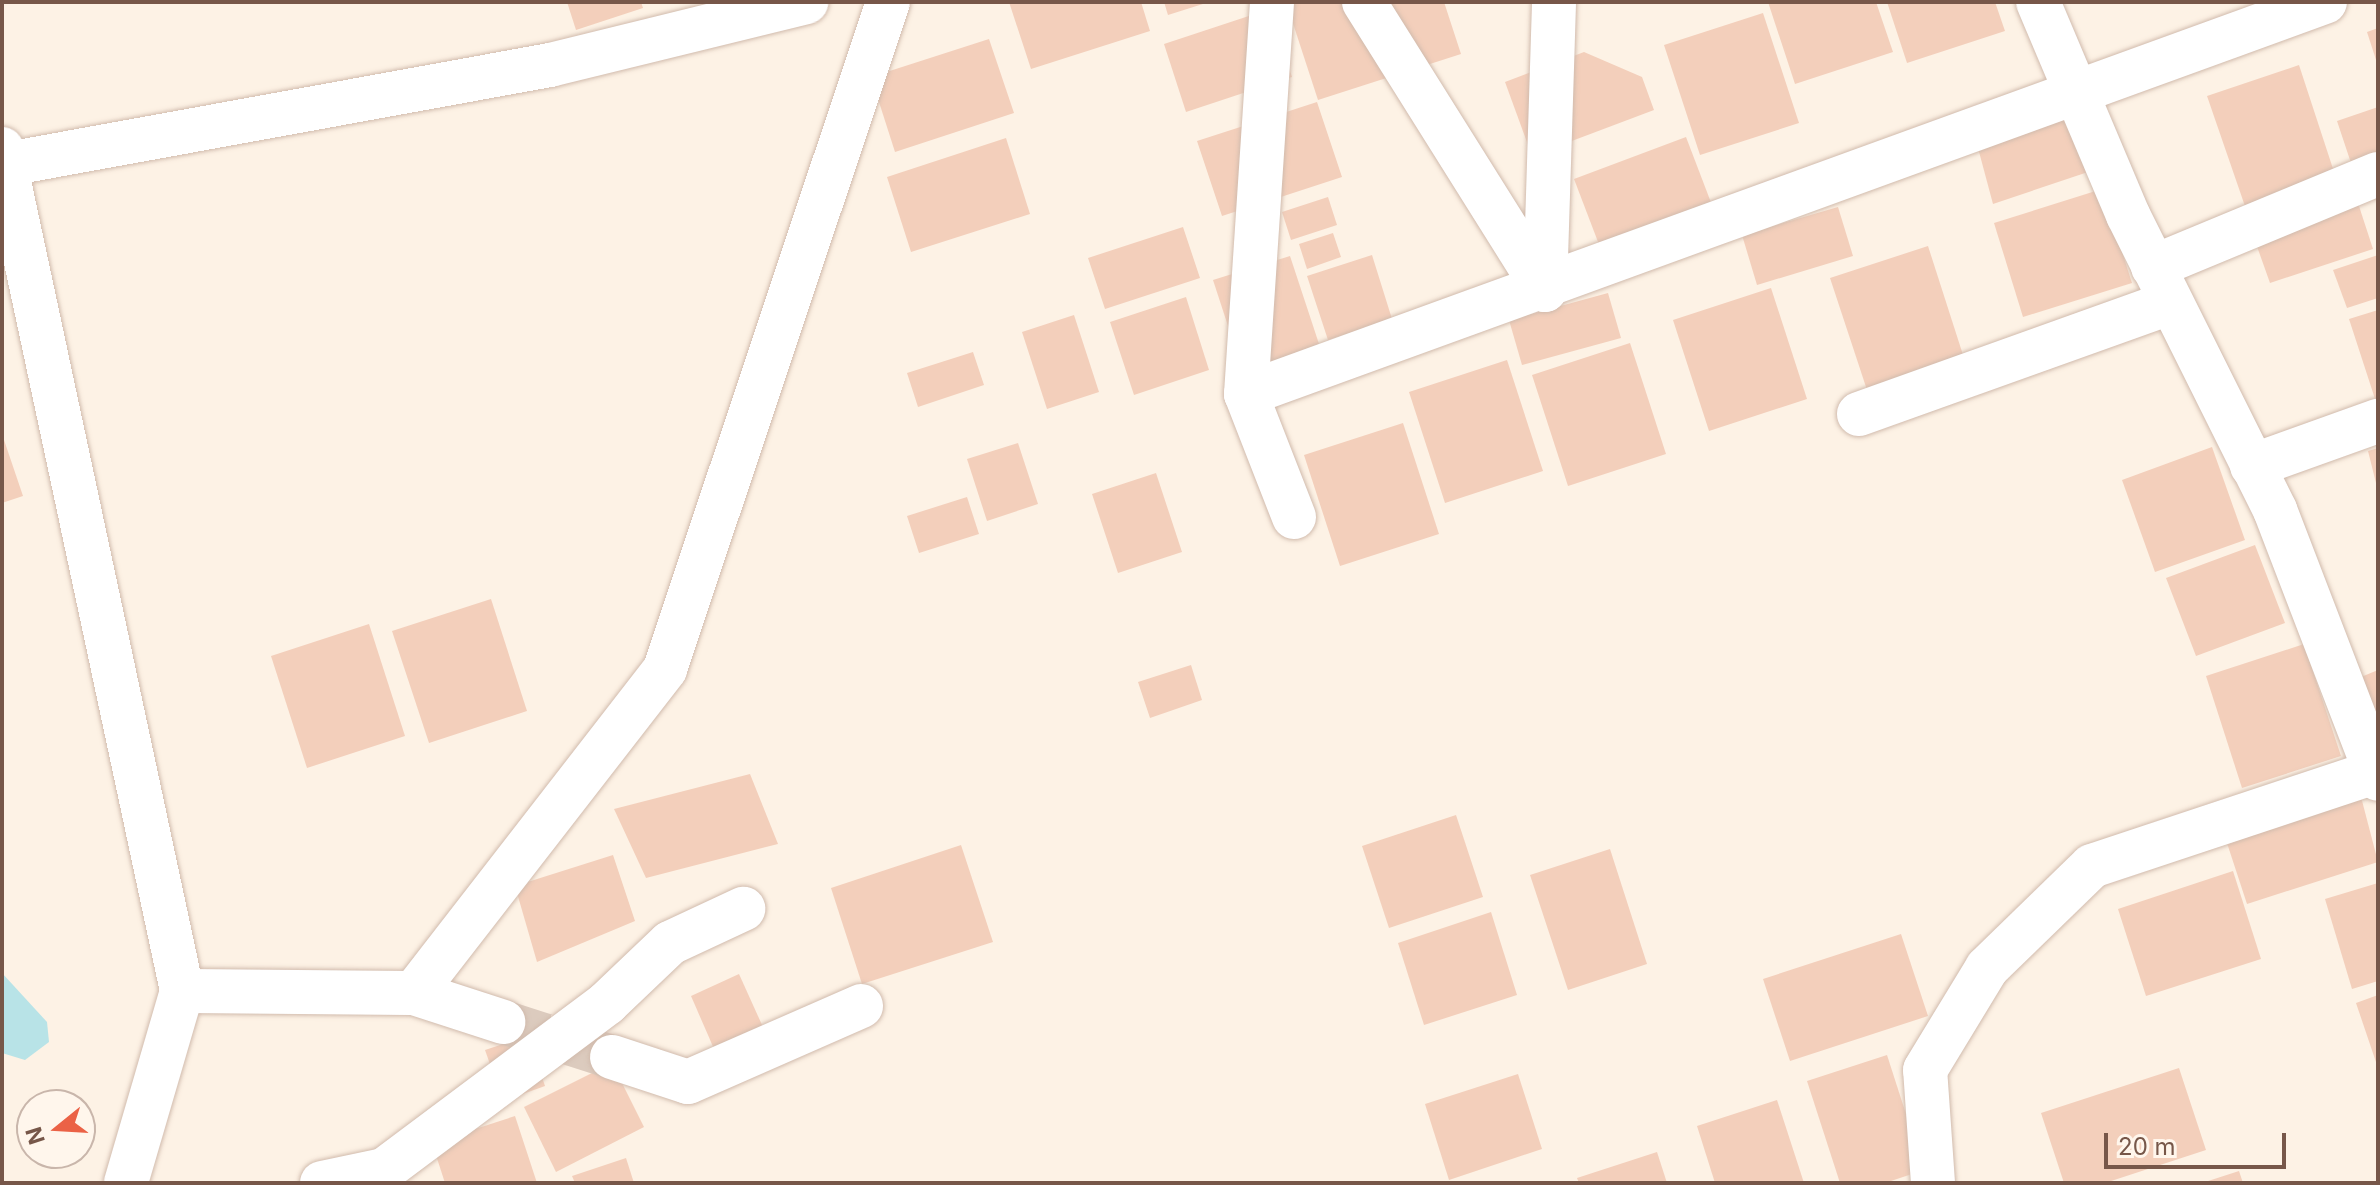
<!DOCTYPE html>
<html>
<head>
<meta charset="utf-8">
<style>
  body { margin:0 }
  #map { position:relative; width:2380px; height:1185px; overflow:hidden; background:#fdf2e5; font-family:Inter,sans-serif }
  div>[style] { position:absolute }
  .water>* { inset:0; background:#b8e3e7 }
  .building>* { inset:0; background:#f3cfbb }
  .minor-tunnel>* { height:44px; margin-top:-22px; transform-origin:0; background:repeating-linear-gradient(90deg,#dccbbe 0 44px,transparent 0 66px) }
  .roads { filter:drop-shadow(0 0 2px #d1bbad) drop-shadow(0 0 2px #d1bbad) }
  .minor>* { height:44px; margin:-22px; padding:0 22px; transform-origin:22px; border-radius:22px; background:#fff }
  span { translate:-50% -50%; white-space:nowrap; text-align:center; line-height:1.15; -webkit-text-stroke:6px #fff6ec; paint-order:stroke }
  .frame { position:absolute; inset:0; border:4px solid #775749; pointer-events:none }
  .north { position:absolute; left:16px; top:1089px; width:80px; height:80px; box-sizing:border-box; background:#fff6ec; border:2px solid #c9b6ab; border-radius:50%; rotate:252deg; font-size:22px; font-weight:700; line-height:32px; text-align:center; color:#775749 }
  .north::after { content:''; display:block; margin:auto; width:28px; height:36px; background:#eb6246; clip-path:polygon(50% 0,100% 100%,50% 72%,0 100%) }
  .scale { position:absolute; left:2104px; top:1133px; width:182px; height:36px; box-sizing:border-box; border:4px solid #775749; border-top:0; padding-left:10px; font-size:24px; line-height:28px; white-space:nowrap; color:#775749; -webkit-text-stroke:6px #fff6ec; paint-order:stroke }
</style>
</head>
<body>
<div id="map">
  <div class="water">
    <i style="clip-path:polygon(2px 973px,47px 1022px,49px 1042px,25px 1060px,2px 1053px)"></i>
  </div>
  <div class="building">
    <i style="clip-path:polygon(567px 2px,641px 2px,643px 8px,576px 30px)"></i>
    <i style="clip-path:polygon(1009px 2px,1141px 2px,1150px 31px,1031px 69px)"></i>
    <i style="clip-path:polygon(1164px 2px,1206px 2px,1206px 3px,1168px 15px)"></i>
    <i style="clip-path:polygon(1286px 2px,1444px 2px,1461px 54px,1318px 100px)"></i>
    <i style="clip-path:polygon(1768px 2px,1876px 2px,1893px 52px,1795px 84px)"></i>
    <i style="clip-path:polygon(1887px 2px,1995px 2px,2005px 31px,1907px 63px)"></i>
    <i style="clip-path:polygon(1270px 9px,1292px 77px,1186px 112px,1164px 44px)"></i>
    <i style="clip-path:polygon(1763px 13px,1799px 123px,1700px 155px,1664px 45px)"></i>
    <i style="clip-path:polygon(2378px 28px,2378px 63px,2377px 63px,2367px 32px)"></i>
    <i style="clip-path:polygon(989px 39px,1014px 113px,895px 152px,871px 77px)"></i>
    <i style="clip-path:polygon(1584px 52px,1642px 77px,1654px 110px,1532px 156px,1505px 82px)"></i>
    <i style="clip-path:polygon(2299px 65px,2337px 181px,2247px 212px,2207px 96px)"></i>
    <i style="clip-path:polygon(1317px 102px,1342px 177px,1222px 216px,1197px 141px)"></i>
    <i style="clip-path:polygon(2378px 107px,2378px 160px,2353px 169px,2337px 121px)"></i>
    <i style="clip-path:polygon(2075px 116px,2091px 171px,1993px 204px,1978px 148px)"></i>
    <i style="clip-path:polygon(1686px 137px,1715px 213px,1603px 255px,1574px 179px)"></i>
    <i style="clip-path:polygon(1006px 138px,1030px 214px,911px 252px,887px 177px)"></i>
    <i style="clip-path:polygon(2102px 189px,2132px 283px,2023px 317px,1994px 223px)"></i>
    <i style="clip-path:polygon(1328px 197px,1337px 225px,1291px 240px,1282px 212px)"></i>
    <i style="clip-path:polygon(2358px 203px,2373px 249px,2270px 283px,2254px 238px)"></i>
    <i style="clip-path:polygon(1838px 207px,1853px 256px,1757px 285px,1742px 235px)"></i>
    <i style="clip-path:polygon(1183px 227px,1200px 278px,1105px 309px,1088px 258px)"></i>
    <i style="clip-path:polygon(1333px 233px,1341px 257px,1307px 269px,1299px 244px)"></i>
    <i style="clip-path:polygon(1928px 246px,1964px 358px,1867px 390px,1830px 278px)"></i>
    <i style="clip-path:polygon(1372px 255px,1392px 319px,1328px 340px,1307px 276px)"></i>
    <i style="clip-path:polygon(2378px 255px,2378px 298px,2347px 308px,2333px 270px)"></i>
    <i style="clip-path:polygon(1290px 256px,1321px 350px,1244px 375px,1213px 280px)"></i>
    <i style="clip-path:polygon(1771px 288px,1807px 399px,1709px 431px,1673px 320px)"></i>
    <i style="clip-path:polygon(1608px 293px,1621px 338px,1522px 365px,1509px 320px)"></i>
    <i style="clip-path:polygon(1186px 297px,1209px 370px,1134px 395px,1110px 322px)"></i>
    <i style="clip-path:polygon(2378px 310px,2378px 405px,2377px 405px,2349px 319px)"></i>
    <i style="clip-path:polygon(1074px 315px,1099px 392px,1047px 409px,1022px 332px)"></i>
    <i style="clip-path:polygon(1630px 343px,1666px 454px,1568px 486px,1532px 375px)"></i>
    <i style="clip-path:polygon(973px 352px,984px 385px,918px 407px,907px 373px)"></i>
    <i style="clip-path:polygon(1507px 360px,1543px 471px,1445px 503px,1409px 392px)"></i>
    <i style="clip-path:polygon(1403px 423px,1439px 534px,1340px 566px,1304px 455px)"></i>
    <i style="clip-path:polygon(2px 434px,23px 496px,2px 503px)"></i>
    <i style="clip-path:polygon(1018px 443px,1038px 504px,987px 521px,967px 459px)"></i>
    <i style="clip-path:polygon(2212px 447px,2245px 540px,2155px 572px,2122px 480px)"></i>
    <i style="clip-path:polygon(2378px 448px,2378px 487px,2377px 487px,2368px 451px)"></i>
    <i style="clip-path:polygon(1156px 473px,1182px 552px,1118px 573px,1092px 494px)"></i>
    <i style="clip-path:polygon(967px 497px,979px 534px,919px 553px,907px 516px)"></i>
    <i style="clip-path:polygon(2255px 545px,2285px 623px,2196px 656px,2166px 578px)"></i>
    <i style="clip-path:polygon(491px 599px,527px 711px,429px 743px,392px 631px)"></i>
    <i style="clip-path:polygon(369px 624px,405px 736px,307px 768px,271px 656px)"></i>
    <i style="clip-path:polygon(2304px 644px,2341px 756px,2242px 788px,2206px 676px)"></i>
    <i style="clip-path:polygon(1191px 665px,1202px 700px,1150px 718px,1138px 682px)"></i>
    <i style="clip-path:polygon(2378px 670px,2378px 718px,2361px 677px)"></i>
    <i style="clip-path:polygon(750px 774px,778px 844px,646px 878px,614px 809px)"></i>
    <i style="clip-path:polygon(2360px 793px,2378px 862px,2247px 904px,2225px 837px)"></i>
    <i style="clip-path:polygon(1456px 815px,1483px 897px,1389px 928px,1362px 846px)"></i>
    <i style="clip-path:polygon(961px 845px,993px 942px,862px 984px,831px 888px)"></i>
    <i style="clip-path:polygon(1610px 849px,1647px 964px,1568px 990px,1530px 875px)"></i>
    <i style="clip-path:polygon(613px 855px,635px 921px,537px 962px,515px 886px)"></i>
    <i style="clip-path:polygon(2233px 871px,2261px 959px,2146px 996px,2118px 909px)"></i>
    <i style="clip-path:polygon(2378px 883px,2378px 981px,2352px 989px,2325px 899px)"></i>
    <i style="clip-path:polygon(1491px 912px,1517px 995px,1424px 1025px,1398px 943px)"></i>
    <i style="clip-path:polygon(1901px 934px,1928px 1016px,1790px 1061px,1763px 979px)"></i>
    <i style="clip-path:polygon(739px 974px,767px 1036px,718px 1058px,691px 996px)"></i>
    <i style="clip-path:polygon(2378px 995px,2378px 1065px,2377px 1065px,2356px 1003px)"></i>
    <i style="clip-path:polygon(528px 1036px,545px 1086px,503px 1101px,485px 1050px)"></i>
    <i style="clip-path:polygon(1887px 1055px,1924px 1170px,1885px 1183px,1840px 1183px,1807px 1081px)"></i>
    <i style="clip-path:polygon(612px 1063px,644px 1127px,556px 1172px,524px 1107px)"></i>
    <i style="clip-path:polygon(2179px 1068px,2206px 1150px,2105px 1183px,2064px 1183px,2041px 1113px)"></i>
    <i style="clip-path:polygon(1518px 1074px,1542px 1149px,1449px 1180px,1425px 1104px)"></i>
    <i style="clip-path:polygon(1777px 1100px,1804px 1183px,1715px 1183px,1697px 1126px)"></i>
    <i style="clip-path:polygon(515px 1116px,537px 1183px,445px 1183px,432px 1143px)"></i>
    <i style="clip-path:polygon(1657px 1152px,1667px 1183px,1579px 1183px,1577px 1178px)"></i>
    <i style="clip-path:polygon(626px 1158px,634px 1183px,575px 1183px,572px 1176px)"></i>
    <i style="clip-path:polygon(2239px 1171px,2243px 1183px,2205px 1183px,2205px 1182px)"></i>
  </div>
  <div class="minor-tunnel">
    <i style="left:503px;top:1022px;width:114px;rotate:17.8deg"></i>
  </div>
  <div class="roads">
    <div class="minor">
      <i style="left:1364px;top:2px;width:340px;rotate:57.9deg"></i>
      <i style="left:1545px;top:290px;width:288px;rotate:-88.2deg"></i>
      <i style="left:2038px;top:2px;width:231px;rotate:67.1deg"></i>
      <i style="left:2128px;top:215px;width:330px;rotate:63.5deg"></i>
      <i style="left:2275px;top:510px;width:288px;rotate:69deg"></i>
      <i style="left:2px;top:149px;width:861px;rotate:77.93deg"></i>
      <i style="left:182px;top:991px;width:200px;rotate:106.3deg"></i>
      <i style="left:2px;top:165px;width:557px;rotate:-10.34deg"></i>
      <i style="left:550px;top:65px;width:264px;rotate:-13.8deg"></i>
      <i style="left:2153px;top:267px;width:243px;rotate:-22.5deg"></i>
      <i style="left:1246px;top:394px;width:393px;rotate:-86.2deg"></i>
      <i style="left:1859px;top:414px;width:331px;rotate:-19.7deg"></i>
      <i style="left:2252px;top:466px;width:134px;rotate:-19.7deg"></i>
      <i style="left:1294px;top:517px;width:132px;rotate:-111.3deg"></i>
      <i style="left:1246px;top:394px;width:1148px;rotate:-19.97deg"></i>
      <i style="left:182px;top:991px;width:232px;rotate:0.5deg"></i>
      <i style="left:414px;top:993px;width:410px;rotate:-52.2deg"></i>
      <i style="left:665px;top:669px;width:703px;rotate:-71.51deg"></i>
      <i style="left:414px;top:993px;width:94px;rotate:18deg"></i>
      <i style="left:612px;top:1057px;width:80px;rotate:18.2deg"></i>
      <i style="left:688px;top:1082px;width:189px;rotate:-23.7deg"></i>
      <i style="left:322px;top:1183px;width:63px;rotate:-11.8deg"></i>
      <i style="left:384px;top:1170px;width:279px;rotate:-36.8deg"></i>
      <i style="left:607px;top:1003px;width:87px;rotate:-43.6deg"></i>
      <i style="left:670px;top:943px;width:81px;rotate:-25deg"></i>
      <i style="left:1933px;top:1183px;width:113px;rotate:-94deg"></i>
      <i style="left:1925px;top:1070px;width:119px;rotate:-58.7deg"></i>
      <i style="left:1987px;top:968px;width:146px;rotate:-44.2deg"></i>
      <i style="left:2092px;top:866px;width:301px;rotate:-18.4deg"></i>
    </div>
  </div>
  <div class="frame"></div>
  <div class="north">N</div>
  <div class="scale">20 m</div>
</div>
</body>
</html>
